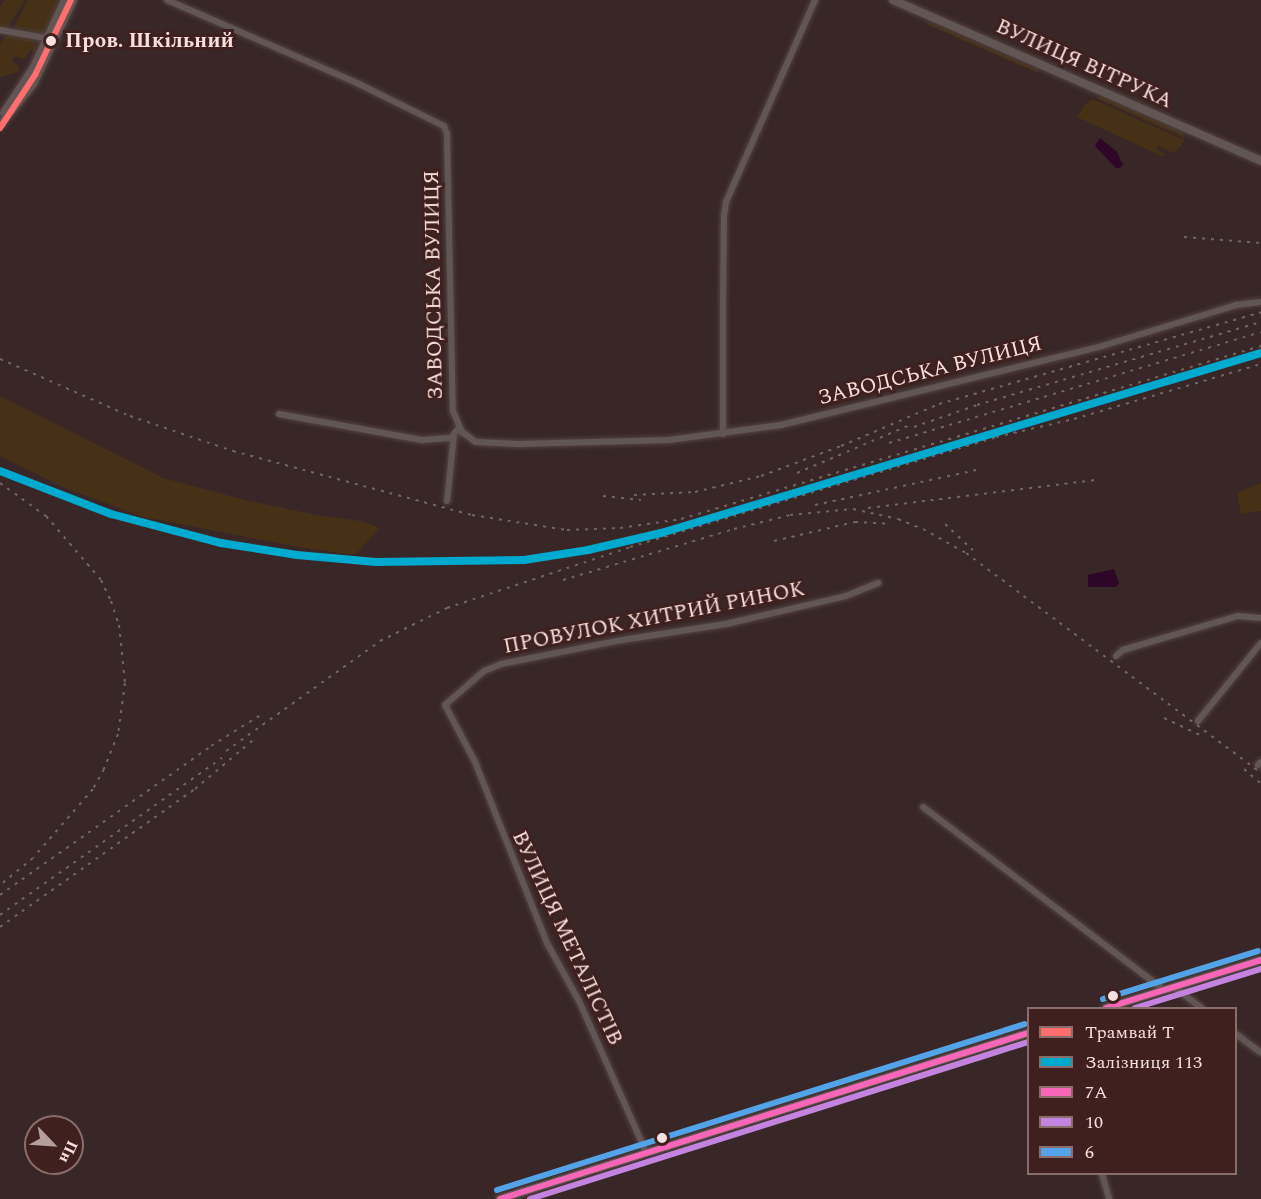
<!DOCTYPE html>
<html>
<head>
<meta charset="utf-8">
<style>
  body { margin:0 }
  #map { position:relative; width:1261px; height:1199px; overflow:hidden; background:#382726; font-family:Spectral,serif }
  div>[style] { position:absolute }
  .green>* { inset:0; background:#463117 }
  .water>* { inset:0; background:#2e0728 }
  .roads { filter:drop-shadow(0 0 2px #524241) drop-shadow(0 0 2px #524241) }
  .minor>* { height:6px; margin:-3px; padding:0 3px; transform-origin:3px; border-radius:3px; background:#625655 }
  .secondary>* { height:8px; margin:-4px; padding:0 4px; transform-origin:4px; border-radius:4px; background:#625655 }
  .rail>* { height:2px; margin-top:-1px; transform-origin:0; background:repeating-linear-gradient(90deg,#726463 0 3px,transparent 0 9px) }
  .bus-1>* { height:6px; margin:-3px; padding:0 3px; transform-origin:3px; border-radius:3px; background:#fa66b7 }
  .bus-2>* { height:6px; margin:-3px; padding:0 3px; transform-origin:3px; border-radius:3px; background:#c483df }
  .bus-3>* { height:6px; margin:-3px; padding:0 3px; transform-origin:3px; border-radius:3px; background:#53a3e8 }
  .rail-1>* { height:8px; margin:-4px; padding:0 4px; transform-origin:4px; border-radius:4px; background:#00a9ce }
  .tram-1>* { height:6px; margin:-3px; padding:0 3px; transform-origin:3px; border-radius:3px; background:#ff6d6d }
  .dots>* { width:16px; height:16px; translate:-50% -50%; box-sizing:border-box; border:3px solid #3f201f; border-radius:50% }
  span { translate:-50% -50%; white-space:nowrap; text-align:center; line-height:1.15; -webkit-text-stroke:6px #3f201f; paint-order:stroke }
  .stop-label { font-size:21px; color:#f6e0de; font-weight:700 }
  .left { translate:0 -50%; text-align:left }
  .street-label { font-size:21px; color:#f6e0de }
  .legend { position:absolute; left:1027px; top:1007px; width:210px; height:168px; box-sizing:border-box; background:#3f201f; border:2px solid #886d6b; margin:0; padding:8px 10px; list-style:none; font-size:18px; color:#f6e0de }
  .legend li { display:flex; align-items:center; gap:12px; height:30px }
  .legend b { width:30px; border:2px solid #886d6b }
  .north { position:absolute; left:24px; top:1115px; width:60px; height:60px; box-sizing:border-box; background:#3f201f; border:2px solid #886d6b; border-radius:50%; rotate:115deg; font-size:16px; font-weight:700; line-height:24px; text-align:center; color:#f6e0de }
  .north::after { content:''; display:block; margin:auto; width:21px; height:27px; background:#b49f9e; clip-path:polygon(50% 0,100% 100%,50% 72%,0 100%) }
</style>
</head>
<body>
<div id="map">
  <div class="green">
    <i style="clip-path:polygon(5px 0,25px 0,7px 29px,0 27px,0 7px)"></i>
    <i style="clip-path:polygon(28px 0,59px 0,43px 34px,14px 27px)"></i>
    <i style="clip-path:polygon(929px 22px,1038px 69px,1038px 73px,926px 24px)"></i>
    <i style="clip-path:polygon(9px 33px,32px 38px,37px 45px,34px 52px,30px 50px,25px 59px,14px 56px,12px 61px,20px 67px,19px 72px,0 77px,0 43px)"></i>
    <i style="clip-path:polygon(1103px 97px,1183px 132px,1184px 138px,1096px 98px)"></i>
    <i style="clip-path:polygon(1093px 99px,1184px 140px,1180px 147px,1174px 153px,1158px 146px,1156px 149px,1164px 153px,1164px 157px,1077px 117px,1084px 106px)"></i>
    <i style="clip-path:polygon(0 396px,163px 478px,249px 501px,322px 516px,361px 521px,380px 528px,355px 555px,298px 547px,144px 517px,65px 488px,0 456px)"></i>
    <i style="clip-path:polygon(1261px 483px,1261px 511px,1241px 514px,1237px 493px)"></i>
  </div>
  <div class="water">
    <i style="clip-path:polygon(1100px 138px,1117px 152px,1123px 165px,1120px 168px,1116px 168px,1095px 146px)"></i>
    <i style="clip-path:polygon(1114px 569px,1119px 583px,1116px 587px,1088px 587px,1088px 575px)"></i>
  </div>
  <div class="roads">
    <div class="minor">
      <i style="left:167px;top:0;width:210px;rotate:23.6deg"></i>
      <i style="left:359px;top:84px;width:95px;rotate:26.3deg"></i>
      <i style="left:444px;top:126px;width:9px;rotate:69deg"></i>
      <i style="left:447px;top:134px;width:277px;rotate:88.8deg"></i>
      <i style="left:453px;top:411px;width:23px;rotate:67deg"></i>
      <i style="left:462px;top:432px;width:17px;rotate:36deg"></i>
      <i style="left:476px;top:442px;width:42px;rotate:2.7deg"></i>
      <i style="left:518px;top:444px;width:151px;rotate:-1.5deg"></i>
      <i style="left:669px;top:440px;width:113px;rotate:-7.6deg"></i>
      <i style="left:781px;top:425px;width:331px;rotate:-13.8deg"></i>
      <i style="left:1102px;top:346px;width:140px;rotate:-17deg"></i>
      <i style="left:1236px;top:305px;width:25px;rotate:-7deg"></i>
      <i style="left:0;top:30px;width:52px;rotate:10deg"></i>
      <i style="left:279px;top:414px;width:145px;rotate:10.3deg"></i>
      <i style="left:422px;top:440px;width:31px;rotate:-4deg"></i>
      <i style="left:723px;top:434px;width:128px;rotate:-90deg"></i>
      <i style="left:723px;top:306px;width:90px;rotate:-89.4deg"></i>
      <i style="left:724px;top:216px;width:14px;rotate:-82deg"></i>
      <i style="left:726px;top:202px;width:221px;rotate:-66.2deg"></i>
      <i style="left:447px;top:501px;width:67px;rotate:-84deg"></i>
      <i style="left:454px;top:434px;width:8px;rotate:-50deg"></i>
      <i style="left:1116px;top:656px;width:9px;rotate:-41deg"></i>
      <i style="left:1123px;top:650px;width:120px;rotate:-16.5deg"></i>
      <i style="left:1238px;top:616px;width:23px;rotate:5deg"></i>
      <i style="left:1198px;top:721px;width:100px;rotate:-51.1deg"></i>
      <i style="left:1258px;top:765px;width:4px;rotate:-45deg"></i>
      <i style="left:923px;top:807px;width:303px;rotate:37.2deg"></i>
      <i style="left:1175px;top:988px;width:34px;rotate:37deg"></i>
      <i style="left:1236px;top:1034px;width:31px;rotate:37deg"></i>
      <i style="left:646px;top:1152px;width:165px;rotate:-113.9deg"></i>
      <i style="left:579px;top:1001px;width:66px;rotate:-118.9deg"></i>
      <i style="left:547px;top:943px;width:197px;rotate:-111.7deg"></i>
      <i style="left:474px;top:760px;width:62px;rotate:-117.8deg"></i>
      <i style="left:445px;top:705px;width:52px;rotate:-41.1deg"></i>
      <i style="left:484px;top:671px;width:18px;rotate:-22deg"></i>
      <i style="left:501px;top:664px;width:117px;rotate:-11.3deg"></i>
      <i style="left:616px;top:641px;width:111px;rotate:-8.8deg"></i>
      <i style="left:726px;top:624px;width:123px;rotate:-13.1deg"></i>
      <i style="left:846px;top:596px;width:35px;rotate:-22deg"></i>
      <i style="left:1102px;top:1174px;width:26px;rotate:74deg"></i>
    </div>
    <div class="secondary">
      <i style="left:893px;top:0;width:402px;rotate:23.6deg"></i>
      <i style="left:4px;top:113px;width:55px;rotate:-56.9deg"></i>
      <i style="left:34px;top:67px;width:74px;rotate:-65.2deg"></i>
      <i style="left:0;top:125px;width:53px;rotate:-51.2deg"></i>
      <i style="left:33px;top:84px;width:93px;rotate:-64.5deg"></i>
      <i style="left:1106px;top:1008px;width:162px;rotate:-17.2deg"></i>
      <i style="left:500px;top:1199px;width:553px;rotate:-17.45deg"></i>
    </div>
  </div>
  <div class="rail">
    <i style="left:1184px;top:237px;width:77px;rotate:4.5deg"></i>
    <i style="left:0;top:359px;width:142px;rotate:23.7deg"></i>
    <i style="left:130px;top:416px;width:109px;rotate:18.8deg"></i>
    <i style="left:233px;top:451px;width:247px;rotate:15deg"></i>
    <i style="left:472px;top:515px;width:96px;rotate:9deg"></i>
    <i style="left:567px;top:530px;width:53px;rotate:-2.2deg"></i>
    <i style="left:620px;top:528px;width:62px;rotate:-8.4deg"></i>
    <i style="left:681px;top:519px;width:605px;rotate:-16.61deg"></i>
    <i style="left:914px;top:427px;width:67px;rotate:-19.2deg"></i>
    <i style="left:977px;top:405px;width:296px;rotate:-16.3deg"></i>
    <i style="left:889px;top:443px;width:388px;rotate:-16.6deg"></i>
    <i style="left:797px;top:473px;width:123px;rotate:-23deg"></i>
    <i style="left:0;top:483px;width:57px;rotate:35.7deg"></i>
    <i style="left:46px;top:516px;width:84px;rotate:49.3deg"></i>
    <i style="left:101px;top:580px;width:23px;rotate:65deg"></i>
    <i style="left:111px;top:601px;width:25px;rotate:72deg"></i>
    <i style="left:119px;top:625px;width:58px;rotate:84.1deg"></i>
    <i style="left:125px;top:683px;width:51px;rotate:97.8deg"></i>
    <i style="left:118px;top:734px;width:38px;rotate:112deg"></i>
    <i style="left:104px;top:769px;width:23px;rotate:119deg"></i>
    <i style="left:93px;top:789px;width:91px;rotate:131deg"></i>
    <i style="left:33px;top:858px;width:43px;rotate:140.7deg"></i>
    <i style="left:634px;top:495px;width:61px;rotate:-2.8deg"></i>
    <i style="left:695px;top:492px;width:68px;rotate:-13.6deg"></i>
    <i style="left:761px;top:476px;width:85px;rotate:-20.6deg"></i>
    <i style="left:841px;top:446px;width:107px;rotate:-23.2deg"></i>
    <i style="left:939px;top:404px;width:335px;rotate:-15.9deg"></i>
    <i style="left:603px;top:496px;width:38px;rotate:6deg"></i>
    <i style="left:815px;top:505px;width:170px;rotate:-12.2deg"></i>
    <i style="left:868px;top:508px;width:231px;rotate:-7deg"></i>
    <i style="left:945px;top:524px;width:38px;rotate:43deg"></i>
    <i style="left:774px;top:541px;width:83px;rotate:-13.2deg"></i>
    <i style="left:855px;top:522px;width:34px;rotate:3deg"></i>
    <i style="left:563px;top:580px;width:178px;rotate:-16.6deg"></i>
    <i style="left:734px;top:529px;width:58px;rotate:-14deg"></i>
    <i style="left:790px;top:515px;width:63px;rotate:-5.4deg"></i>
    <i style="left:853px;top:509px;width:46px;rotate:12.5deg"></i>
    <i style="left:898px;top:519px;width:27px;rotate:22deg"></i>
    <i style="left:923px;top:529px;width:49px;rotate:29.2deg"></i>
    <i style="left:966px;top:553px;width:368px;rotate:36.7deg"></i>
    <i style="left:1164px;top:718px;width:42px;rotate:25.3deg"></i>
    <i style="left:226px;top:751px;width:189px;rotate:-35.5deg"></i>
    <i style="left:380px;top:641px;width:75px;rotate:-26.2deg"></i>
    <i style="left:447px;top:608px;width:193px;rotate:-18.4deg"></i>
    <i style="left:630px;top:547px;width:382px;rotate:-16.7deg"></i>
    <i style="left:996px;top:437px;width:80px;rotate:-13deg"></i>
    <i style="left:1074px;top:419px;width:195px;rotate:-16.4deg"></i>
    <i style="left:1244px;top:769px;width:23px;rotate:41deg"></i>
    <i style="left:0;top:895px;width:258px;rotate:-35.2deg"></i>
    <i style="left:211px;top:746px;width:57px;rotate:-32deg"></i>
    <i style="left:0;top:915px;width:272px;rotate:-35.3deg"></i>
    <i style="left:0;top:927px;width:239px;rotate:-35.3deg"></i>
    <i style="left:195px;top:789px;width:76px;rotate:-40.2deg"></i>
  </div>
  <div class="bus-1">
    <i style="left:1106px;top:1008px;width:162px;rotate:-17.2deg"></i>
    <i style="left:500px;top:1199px;width:553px;rotate:-17.45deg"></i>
  </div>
  <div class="bus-2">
    <i style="left:1135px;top:1008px;width:132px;rotate:-17.2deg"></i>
    <i style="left:530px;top:1199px;width:522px;rotate:-17.5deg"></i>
  </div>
  <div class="bus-3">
    <i style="left:1103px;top:999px;width:162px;rotate:-17.2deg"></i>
    <i style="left:497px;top:1190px;width:553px;rotate:-17.45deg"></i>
  </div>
  <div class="rail-1">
    <i style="left:0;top:471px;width:119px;rotate:21.2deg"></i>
    <i style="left:111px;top:514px;width:114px;rotate:14.8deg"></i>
    <i style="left:221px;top:543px;width:77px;rotate:9deg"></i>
    <i style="left:297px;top:555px;width:79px;rotate:5.1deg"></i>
    <i style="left:376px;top:562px;width:148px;rotate:-0.8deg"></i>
    <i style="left:524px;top:560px;width:65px;rotate:-8.9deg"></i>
    <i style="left:588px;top:550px;width:75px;rotate:-13.1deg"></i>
    <i style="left:661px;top:533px;width:626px;rotate:-16.7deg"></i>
  </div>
  <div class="tram-1">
    <i style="left:0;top:128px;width:64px;rotate:-56.6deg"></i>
    <i style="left:35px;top:75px;width:83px;rotate:-64.4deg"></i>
  </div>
  <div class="dots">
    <i style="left:51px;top:41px;background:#f6e0de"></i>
    <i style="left:1113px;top:996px;background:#f6e0de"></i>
    <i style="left:662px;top:1138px;background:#f6e0de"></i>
  </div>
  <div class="stop-label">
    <span class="left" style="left:65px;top:41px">Пров. Шкільний</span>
  </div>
  <div class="street-label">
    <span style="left:1084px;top:64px;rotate:24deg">ВУЛИЦЯ ВІТРУКА</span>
    <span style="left:434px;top:285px;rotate:-91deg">ЗАВОДСЬКА ВУЛИЦЯ</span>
    <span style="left:930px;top:371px;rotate:-14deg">ЗАВОДСЬКА ВУЛИЦЯ</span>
    <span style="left:654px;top:618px;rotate:-11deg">ПРОВУЛОК ХИТРИЙ РИНОК</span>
    <span style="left:567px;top:938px;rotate:65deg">ВУЛИЦЯ МЕТАЛІСТІВ</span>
  </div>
  <ul class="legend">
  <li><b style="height:8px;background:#ff6d6d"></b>Трамвай Т</li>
  <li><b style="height:8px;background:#00a9ce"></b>Залізниця 113</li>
  <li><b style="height:8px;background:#fa66b7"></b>7А</li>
  <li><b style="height:8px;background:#c483df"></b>10</li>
  <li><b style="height:8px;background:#53a3e8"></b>6</li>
  </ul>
  <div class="north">Пн</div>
</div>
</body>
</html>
